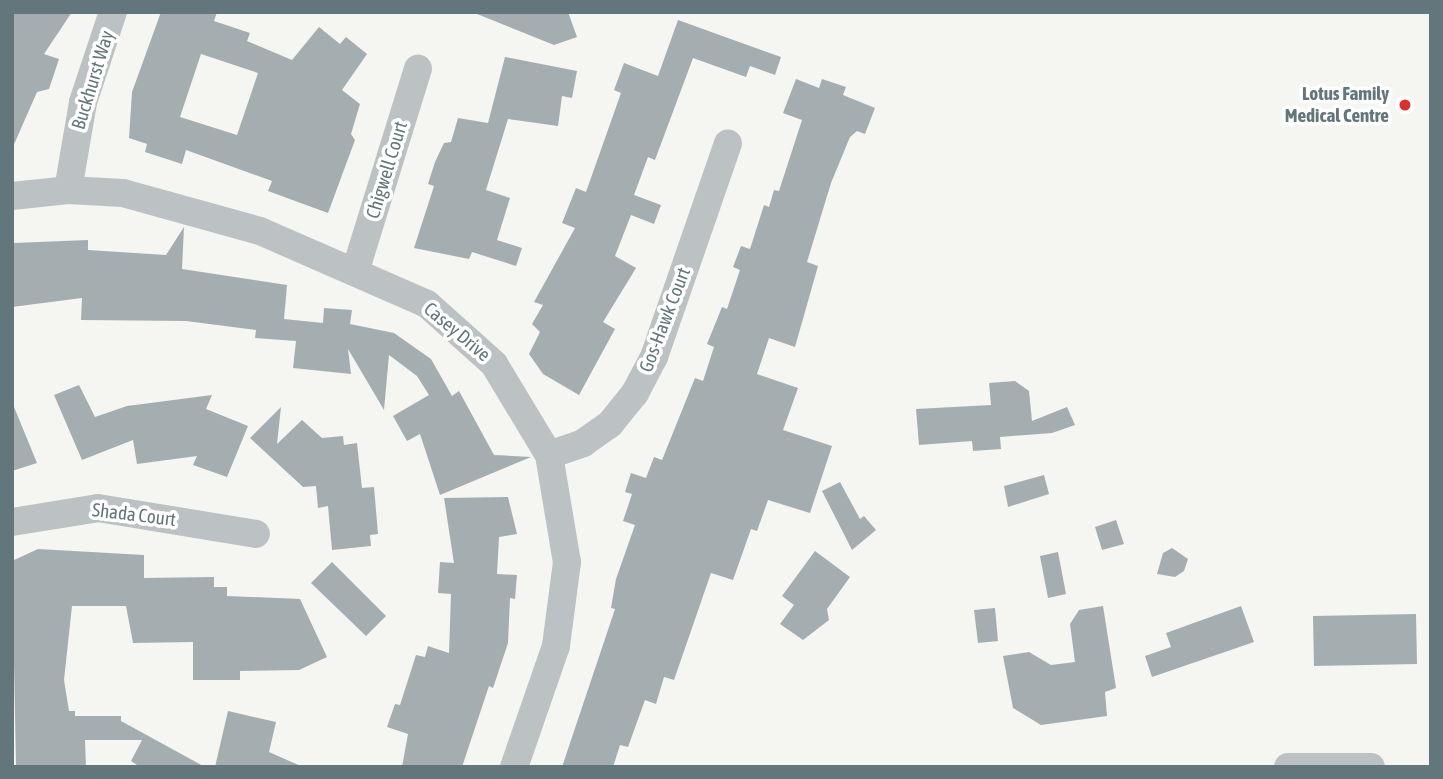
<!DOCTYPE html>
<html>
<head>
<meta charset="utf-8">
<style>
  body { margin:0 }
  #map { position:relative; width:1443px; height:779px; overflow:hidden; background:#f5f5f2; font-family:"Asap Condensed",sans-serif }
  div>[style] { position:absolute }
  .building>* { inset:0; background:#a4aeb1 }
  .street>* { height:28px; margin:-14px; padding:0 14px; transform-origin:14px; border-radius:14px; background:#bcc2c4 }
  .dots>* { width:19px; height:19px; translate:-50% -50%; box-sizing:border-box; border:4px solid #fff; border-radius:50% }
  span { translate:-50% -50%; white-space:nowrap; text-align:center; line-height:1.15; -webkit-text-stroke:7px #fff; paint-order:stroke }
  .street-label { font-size:19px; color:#62767b }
  .poi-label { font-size:19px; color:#62767b; font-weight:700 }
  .right { translate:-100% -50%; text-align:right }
  .frame { position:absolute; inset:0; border:14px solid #62767b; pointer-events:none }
</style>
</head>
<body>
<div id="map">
  <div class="building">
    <i style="clip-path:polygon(12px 12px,72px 12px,44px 54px,59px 59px,49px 89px,37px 92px,12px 149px)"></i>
    <i style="clip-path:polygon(evenodd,161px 12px,217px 12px,214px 21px,250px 33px,247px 41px,292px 60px,319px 27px,340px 44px,346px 37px,367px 54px,342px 90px,360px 104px,351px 134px,355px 140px,328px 213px,268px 191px,272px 181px,186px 150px,182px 164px,145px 152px,147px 144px,129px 138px,132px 92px,161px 12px,201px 54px,258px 73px,237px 135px,180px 117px,201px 54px)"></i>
    <i style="clip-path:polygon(472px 12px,568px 12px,577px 37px,554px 45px)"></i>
    <i style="clip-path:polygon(678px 20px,781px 57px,775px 75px,750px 66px,746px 77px,693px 58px,655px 160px,648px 157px,634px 195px,661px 205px,654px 224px,631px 215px,615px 256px,636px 268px,603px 322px,615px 329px,579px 395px,543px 374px,529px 354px,540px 332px,532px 324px,543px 305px,534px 302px,575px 228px,562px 223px,576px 188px,586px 192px,621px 93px,614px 90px,624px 63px,658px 76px)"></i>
    <i style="clip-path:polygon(505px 57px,577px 71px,572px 98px,562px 96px,558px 126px,508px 119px,486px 190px,510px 198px,497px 240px,522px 248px,516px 266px,472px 252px,469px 259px,414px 248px,434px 186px,428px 184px,435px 162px,444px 143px,451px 142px,458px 118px,488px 123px)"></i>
    <i style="clip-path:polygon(796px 79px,819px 88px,822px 79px,846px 87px,843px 95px,875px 108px,865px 134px,857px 131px,850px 137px,831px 183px,807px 262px,818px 266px,795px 347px,769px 338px,757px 374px,798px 388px,783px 430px,832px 446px,810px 513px,768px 500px,757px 531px,751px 529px,733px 580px,711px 573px,674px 680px,664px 677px,656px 704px,645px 700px,628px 747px,620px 745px,613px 767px,562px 767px,615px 609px,611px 608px,616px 579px,635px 525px,623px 521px,632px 494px,625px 492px,631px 473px,646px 478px,654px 457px,662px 460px,695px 378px,703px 381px,714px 347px,707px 344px,722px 307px,727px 309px,740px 270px,733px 267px,741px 246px,750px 249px,764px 205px,769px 207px,774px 190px,779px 191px,802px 120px,783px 113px)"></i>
    <i style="clip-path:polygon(184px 227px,182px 269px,287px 285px,284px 319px,323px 323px,324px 308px,352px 310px,350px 324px,394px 333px,431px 359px,452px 396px,459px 391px,494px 455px,531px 457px,440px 495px,420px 434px,407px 441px,393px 416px,429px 395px,417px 376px,389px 355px,384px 410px,348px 349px,351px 374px,293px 368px,296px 341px,255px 338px,256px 330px,186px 321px,81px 320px,82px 298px,12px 307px,14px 243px,88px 240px,88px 250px,166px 255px)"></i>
    <i style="clip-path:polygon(1015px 381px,1029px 391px,1032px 421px,1067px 407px,1075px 425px,1052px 433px,1000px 437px,1001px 449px,973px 451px,972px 441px,919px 445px,916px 409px,991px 405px,989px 383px)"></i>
    <i style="clip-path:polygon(79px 385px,95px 417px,127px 406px,212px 395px,206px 409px,248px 426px,227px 477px,193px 465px,197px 456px,137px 464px,133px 440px,82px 460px,54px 395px)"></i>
    <i style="clip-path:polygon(12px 402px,37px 463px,12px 471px)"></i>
    <i style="clip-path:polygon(281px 407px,277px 444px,302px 420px,322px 438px,343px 436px,344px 445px,357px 443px,362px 488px,374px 487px,378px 534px,370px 535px,371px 546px,332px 550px,328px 506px,318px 508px,316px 486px,303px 487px,250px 438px)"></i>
    <i style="clip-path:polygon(1044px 475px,1049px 494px,1008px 507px,1004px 486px)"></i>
    <i style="clip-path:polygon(840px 482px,860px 519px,864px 516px,876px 530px,852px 550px,822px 491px)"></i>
    <i style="clip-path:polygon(508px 497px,517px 534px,499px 537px,497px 574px,517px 575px,515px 599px,510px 598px,508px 643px,493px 688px,489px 686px,462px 767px,402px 767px,408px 734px,387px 727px,395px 704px,400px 705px,416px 655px,425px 657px,428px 646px,449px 653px,451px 594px,438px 593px,440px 562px,454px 563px,444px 498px)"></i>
    <i style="clip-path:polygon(1116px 520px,1124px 544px,1102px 550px,1095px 527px)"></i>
    <i style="clip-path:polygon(1172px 548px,1188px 559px,1184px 571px,1175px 577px,1157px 574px,1163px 553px)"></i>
    <i style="clip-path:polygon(38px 549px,144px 555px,144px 578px,214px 577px,214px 587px,227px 587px,227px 596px,300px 599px,327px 657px,299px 670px,240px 671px,240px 680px,193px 680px,193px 642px,133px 643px,126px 606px,72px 606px,64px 680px,69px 711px,75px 711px,75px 716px,121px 716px,121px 721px,205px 767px,140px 767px,131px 761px,142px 740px,85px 740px,86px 767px,16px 765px,12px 561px)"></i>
    <i style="clip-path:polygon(815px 551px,850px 577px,827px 609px,829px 620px,803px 640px,780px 624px,794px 605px,782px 596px)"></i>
    <i style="clip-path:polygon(1058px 552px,1066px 594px,1048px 598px,1040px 556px)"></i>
    <i style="clip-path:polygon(332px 562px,386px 616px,366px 636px,311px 583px)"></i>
    <i style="clip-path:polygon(1103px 606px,1116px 688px,1105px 692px,1107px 716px,1041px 725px,1013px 708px,1003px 656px,1029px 652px,1051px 665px,1075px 662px,1070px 624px,1079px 610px)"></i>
    <i style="clip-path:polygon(1241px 606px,1254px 642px,1152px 677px,1145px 656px,1171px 647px,1166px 633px)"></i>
    <i style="clip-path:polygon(995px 608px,998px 641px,978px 643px,974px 610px)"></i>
    <i style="clip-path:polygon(1416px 614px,1417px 664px,1314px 666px,1313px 616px)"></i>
    <i style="clip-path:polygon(228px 711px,276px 722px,269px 752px,303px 767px,215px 767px)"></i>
  </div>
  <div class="street">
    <i style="left:68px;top:190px;width:89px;rotate:-80.3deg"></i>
    <i style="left:83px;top:102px;width:95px;rotate:-71.6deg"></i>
    <i style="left:12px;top:196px;width:56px;rotate:-6.1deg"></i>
    <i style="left:68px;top:190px;width:55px;rotate:3.1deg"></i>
    <i style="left:123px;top:193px;width:142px;rotate:15.5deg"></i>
    <i style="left:260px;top:231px;width:182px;rotate:23.6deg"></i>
    <i style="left:427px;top:304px;width:90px;rotate:41.8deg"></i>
    <i style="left:494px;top:364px;width:106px;rotate:58.9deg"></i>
    <i style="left:549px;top:455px;width:109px;rotate:80.5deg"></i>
    <i style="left:567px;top:562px;width:85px;rotate:97.5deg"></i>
    <i style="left:556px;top:646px;width:128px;rotate:109.1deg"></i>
    <i style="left:355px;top:272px;width:213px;rotate:-72.8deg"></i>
    <i style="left:549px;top:455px;width:36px;rotate:-19deg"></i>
    <i style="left:583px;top:443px;width:33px;rotate:-35deg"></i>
    <i style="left:610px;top:424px;width:40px;rotate:-51deg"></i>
    <i style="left:635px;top:393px;width:41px;rotate:-62.2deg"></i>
    <i style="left:654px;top:357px;width:226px;rotate:-70.9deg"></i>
    <i style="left:12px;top:522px;width:87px;rotate:-9.2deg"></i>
    <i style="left:98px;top:508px;width:160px;rotate:9.3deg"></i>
    <i style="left:1288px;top:767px;width:83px"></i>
  </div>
  <div class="dots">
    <i style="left:1405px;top:105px;background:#d9312e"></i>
  </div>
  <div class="street-label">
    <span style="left:93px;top:80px;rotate:-73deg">Buckhurst Way</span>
    <span style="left:387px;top:170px;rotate:-73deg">Chigwell Court</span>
    <span style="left:665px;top:320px;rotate:-69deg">Gos-Hawk Court</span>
    <span style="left:457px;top:332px;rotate:40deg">Casey Drive</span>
    <span style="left:134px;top:515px;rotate:7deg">Shada Court</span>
  </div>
  <div class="poi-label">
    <span class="right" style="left:1389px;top:105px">Lotus Family<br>Medical Centre</span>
  </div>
  <div class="frame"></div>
</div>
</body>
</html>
